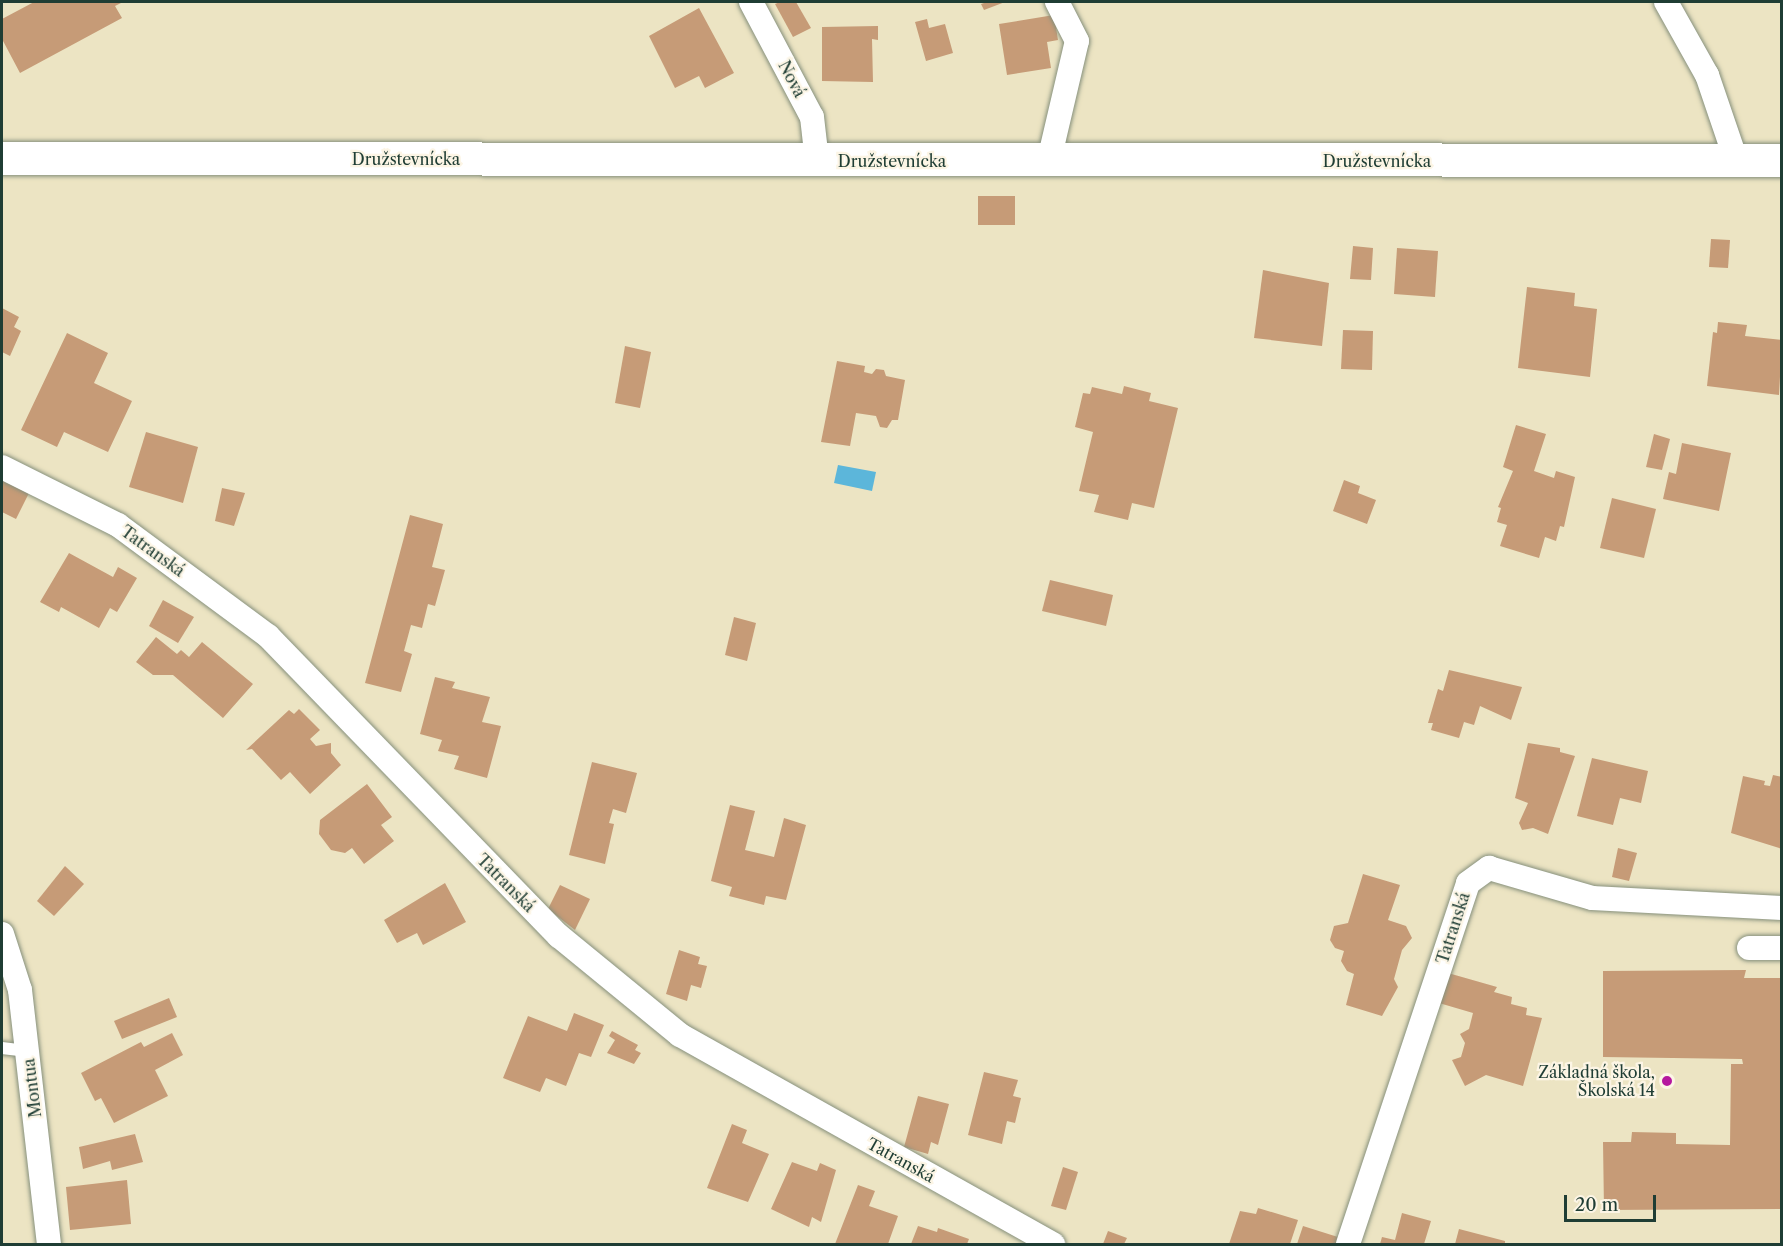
<!DOCTYPE html>
<html>
<head>
<meta charset="utf-8">
<style>
  body { margin:0 }
  #map { position:relative; width:1783px; height:1246px; overflow:hidden; background:#ece4c3; font-family:"Libre Caslon Text",serif }
  div>[style] { position:absolute }
  .water>* { inset:0; background:#5cb6da }
  .building>* { inset:0; background:#c69b77 }
  .roads { filter:drop-shadow(0 0 2px #86907c) drop-shadow(0 0 2px #86907c) }
  .service>* { height:12px; margin:-6px; padding:0 6px; transform-origin:6px; border-radius:6px; background:#fff }
  .minor>* { height:24px; margin:-12px; padding:0 12px; transform-origin:12px; border-radius:12px; background:#fff }
  .secondary>* { height:33px; margin:-16.5px; padding:0 16.5px; transform-origin:16.5px; border-radius:16.5px; background:#fff }
  .dots>* { width:16px; height:16px; translate:-50% -50%; box-sizing:border-box; border:3px solid #fcf5e5; border-radius:50% }
  span { translate:-50% -50%; white-space:nowrap; text-align:center; line-height:1.15; -webkit-text-stroke:4.5px #fcf5e5; paint-order:stroke }
  .street-label { font-size:16px; color:#1f3d34 }
  .poi-label { font-size:16px; color:#1f3d34 }
  .right { translate:-100% -50%; text-align:right }
  .frame { position:absolute; inset:0; border:3px solid #1f3d34; pointer-events:none }
  .scale { position:absolute; left:1564px; top:1195px; width:92px; height:27px; box-sizing:border-box; border:3px solid #1f3d34; border-top:0; padding-left:8px; font-size:18px; line-height:21px; white-space:nowrap; color:#1f3d34; -webkit-text-stroke:4px #fcf5e5; paint-order:stroke }
</style>
</head>
<body>
<div id="map">
  <div class="water">
    <i style="clip-path:polygon(838px 465px,876px 472px,872px 491px,834px 483px)"></i>
  </div>
  <div class="building">
    <i style="clip-path:polygon(34px 2px,123px 2px,115px 6px,122px 18px,20px 73px,2px 39px,2px 19px)"></i>
    <i style="clip-path:polygon(780px 2px,796px 2px,811px 28px,793px 37px,775px 4px)"></i>
    <i style="clip-path:polygon(987px 2px,1005px 2px,984px 10px,981px 4px)"></i>
    <i style="clip-path:polygon(699px 8px,734px 73px,705px 88px,699px 76px,675px 88px,649px 36px)"></i>
    <i style="clip-path:polygon(1054px 15px,1058px 40px,1047px 42px,1051px 68px,1007px 75px,999px 24px)"></i>
    <i style="clip-path:polygon(927px 19px,929px 28px,945px 24px,953px 53px,926px 61px,915px 22px)"></i>
    <i style="clip-path:polygon(878px 26px,878px 40px,872px 39px,873px 82px,822px 81px,822px 27px)"></i>
    <i style="clip-path:polygon(978px 196px,1015px 196px,1015px 225px,978px 225px)"></i>
    <i style="clip-path:polygon(1711px 239px,1730px 240px,1728px 268px,1709px 267px)"></i>
    <i style="clip-path:polygon(1353px 246px,1373px 248px,1371px 280px,1350px 279px)"></i>
    <i style="clip-path:polygon(1397px 248px,1438px 251px,1435px 297px,1394px 294px)"></i>
    <i style="clip-path:polygon(1263px 270px,1329px 283px,1322px 346px,1254px 338px)"></i>
    <i style="clip-path:polygon(1527px 287px,1575px 293px,1574px 306px,1597px 309px,1590px 377px,1518px 368px)"></i>
    <i style="clip-path:polygon(2px 308px,19px 317px,14px 327px,21px 331px,10px 356px,2px 352px)"></i>
    <i style="clip-path:polygon(1718px 322px,1747px 325px,1745px 336px,1782px 340px,1779px 395px,1707px 386px,1713px 332px,1717px 333px)"></i>
    <i style="clip-path:polygon(1343px 330px,1373px 331px,1372px 370px,1341px 369px)"></i>
    <i style="clip-path:polygon(67px 333px,108px 353px,94px 383px,132px 401px,108px 452px,64px 432px,57px 447px,21px 430px)"></i>
    <i style="clip-path:polygon(625px 346px,651px 352px,640px 408px,615px 403px)"></i>
    <i style="clip-path:polygon(837px 361px,865px 366px,864px 372px,872px 374px,876px 369px,884px 370px,886px 376px,905px 380px,898px 420px,892px 420px,887px 428px,880px 427px,876px 416px,856px 413px,850px 446px,821px 442px)"></i>
    <i style="clip-path:polygon(1124px 386px,1151px 393px,1149px 401px,1178px 408px,1154px 508px,1132px 503px,1128px 520px,1094px 512px,1099px 495px,1079px 491px,1093px 432px,1075px 427px,1083px 393px,1090px 394px,1092px 387px,1122px 394px)"></i>
    <i style="clip-path:polygon(1516px 425px,1546px 434px,1534px 471px,1554px 478px,1556px 471px,1575px 477px,1564px 527px,1560px 526px,1556px 541px,1545px 537px,1539px 558px,1500px 546px,1507px 525px,1497px 522px,1501px 508px,1498px 507px,1513px 471px,1503px 467px)"></i>
    <i style="clip-path:polygon(146px 432px,198px 447px,183px 503px,129px 487px)"></i>
    <i style="clip-path:polygon(1654px 434px,1670px 439px,1662px 470px,1646px 467px)"></i>
    <i style="clip-path:polygon(1682px 443px,1731px 453px,1719px 511px,1663px 499px,1669px 472px,1676px 474px)"></i>
    <i style="clip-path:polygon(2px 479px,29px 493px,16px 519px,2px 512px)"></i>
    <i style="clip-path:polygon(1344px 480px,1360px 486px,1358px 493px,1376px 500px,1367px 524px,1333px 511px)"></i>
    <i style="clip-path:polygon(222px 488px,245px 493px,234px 526px,215px 521px)"></i>
    <i style="clip-path:polygon(1612px 498px,1656px 509px,1644px 558px,1600px 548px)"></i>
    <i style="clip-path:polygon(410px 515px,443px 524px,432px 567px,445px 570px,435px 606px,428px 604px,422px 628px,411px 625px,404px 651px,412px 654px,401px 692px,365px 683px)"></i>
    <i style="clip-path:polygon(69px 553px,113px 577px,118px 567px,137px 578px,117px 612px,110px 608px,99px 628px,61px 607px,59px 612px,40px 602px)"></i>
    <i style="clip-path:polygon(1050px 580px,1113px 595px,1106px 626px,1042px 611px)"></i>
    <i style="clip-path:polygon(163px 600px,194px 617px,178px 643px,149px 626px)"></i>
    <i style="clip-path:polygon(734px 617px,756px 623px,747px 661px,725px 655px)"></i>
    <i style="clip-path:polygon(156px 637px,177px 654px,181px 650px,189px 657px,202px 642px,253px 684px,223px 718px,173px 675px,153px 675px,136px 662px)"></i>
    <i style="clip-path:polygon(1449px 670px,1522px 687px,1511px 720px,1480px 706px,1474px 725px,1464px 722px,1459px 738px,1431px 730px,1433px 723px,1428px 723px,1438px 689px,1443px 691px)"></i>
    <i style="clip-path:polygon(435px 677px,455px 682px,452px 688px,490px 697px,482px 722px,501px 726px,487px 778px,454px 769px,459px 756px,438px 751px,442px 740px,420px 734px)"></i>
    <i style="clip-path:polygon(299px 709px,320px 730px,310px 739px,316px 746px,331px 743px,331px 753px,341px 765px,310px 794px,290px 772px,281px 780px,252px 749px,246px 750px,289px 710px,294px 714px)"></i>
    <i style="clip-path:polygon(1528px 743px,1560px 748px,1560px 752px,1575px 756px,1548px 834px,1533px 828px,1522px 830px,1519px 823px,1528px 803px,1515px 798px)"></i>
    <i style="clip-path:polygon(1592px 758px,1648px 771px,1641px 803px,1620px 798px,1613px 825px,1577px 816px)"></i>
    <i style="clip-path:polygon(592px 762px,637px 773px,626px 813px,613px 809px,609px 823px,614px 824px,605px 864px,569px 855px)"></i>
    <i style="clip-path:polygon(1773px 775px,1782px 777px,1782px 849px,1731px 833px,1743px 776px,1765px 781px,1764px 785px,1770px 786px)"></i>
    <i style="clip-path:polygon(367px 784px,392px 817px,381px 825px,394px 841px,364px 864px,352px 848px,345px 853px,331px 850px,319px 834px,320px 820px)"></i>
    <i style="clip-path:polygon(730px 805px,755px 811px,745px 850px,774px 857px,784px 818px,806px 825px,786px 900px,766px 896px,764px 905px,729px 896px,732px 887px,711px 881px)"></i>
    <i style="clip-path:polygon(1618px 848px,1637px 853px,1629px 881px,1612px 877px)"></i>
    <i style="clip-path:polygon(65px 866px,84px 884px,54px 916px,37px 901px)"></i>
    <i style="clip-path:polygon(1363px 874px,1400px 885px,1388px 920px,1406px 926px,1412px 938px,1402px 950px,1394px 979px,1398px 987px,1382px 1016px,1346px 1005px,1354px 974px,1347px 971px,1341px 961px,1344px 951px,1335px 948px,1330px 940px,1334px 926px,1348px 923px)"></i>
    <i style="clip-path:polygon(445px 883px,466px 922px,423px 945px,417px 933px,397px 943px,384px 920px)"></i>
    <i style="clip-path:polygon(560px 885px,590px 899px,575px 930px,548px 909px)"></i>
    <i style="clip-path:polygon(679px 950px,700px 957px,698px 964px,707px 966px,701px 988px,691px 985px,687px 1001px,666px 994px)"></i>
    <i style="clip-path:polygon(1746px 970px,1744px 978px,1782px 978px,1782px 1209px,1604px 1210px,1603px 1142px,1631px 1142px,1632px 1132px,1676px 1133px,1676px 1144px,1730px 1145px,1731px 1064px,1743px 1064px,1742px 1059px,1603px 1057px,1603px 971px)"></i>
    <i style="clip-path:polygon(1448px 973px,1497px 987px,1494px 992px,1512px 997px,1511px 1004px,1527px 1008px,1526px 1015px,1542px 1018px,1523px 1086px,1486px 1075px,1465px 1086px,1452px 1060px,1461px 1057px,1465px 1043px,1460px 1034px,1469px 1029px,1473px 1013px,1439px 1003px)"></i>
    <i style="clip-path:polygon(169px 998px,177px 1017px,122px 1039px,114px 1021px)"></i>
    <i style="clip-path:polygon(574px 1013px,604px 1025px,591px 1057px,579px 1053px,566px 1086px,546px 1078px,540px 1092px,503px 1078px,528px 1016px,567px 1031px)"></i>
    <i style="clip-path:polygon(612px 1031px,638px 1045px,635px 1050px,641px 1053px,634px 1064px,607px 1053px,615px 1040px,609px 1036px)"></i>
    <i style="clip-path:polygon(172px 1033px,183px 1055px,155px 1070px,168px 1096px,114px 1123px,101px 1098px,95px 1101px,81px 1073px,141px 1042px,144px 1047px)"></i>
    <i style="clip-path:polygon(984px 1072px,1018px 1080px,1013px 1096px,1021px 1098px,1015px 1123px,1007px 1121px,1002px 1144px,968px 1135px)"></i>
    <i style="clip-path:polygon(918px 1096px,949px 1104px,938px 1145px,931px 1142px,928px 1154px,904px 1147px)"></i>
    <i style="clip-path:polygon(732px 1124px,747px 1130px,742px 1143px,769px 1154px,748px 1202px,707px 1188px)"></i>
    <i style="clip-path:polygon(135px 1134px,143px 1162px,112px 1170px,110px 1161px,83px 1169px,79px 1147px)"></i>
    <i style="clip-path:polygon(792px 1162px,817px 1171px,820px 1163px,836px 1170px,821px 1222px,812px 1217px,809px 1227px,771px 1209px)"></i>
    <i style="clip-path:polygon(1063px 1167px,1078px 1172px,1066px 1210px,1051px 1206px)"></i>
    <i style="clip-path:polygon(127px 1180px,131px 1224px,70px 1230px,66px 1187px)"></i>
    <i style="clip-path:polygon(858px 1185px,875px 1191px,869px 1206px,898px 1216px,888px 1244px,835px 1244px)"></i>
    <i style="clip-path:polygon(1258px 1208px,1298px 1220px,1290px 1244px,1229px 1244px,1240px 1211px,1256px 1214px)"></i>
    <i style="clip-path:polygon(1402px 1213px,1431px 1221px,1424px 1244px,1380px 1244px,1382px 1237px,1395px 1240px)"></i>
    <i style="clip-path:polygon(918px 1226px,937px 1232px,938px 1228px,969px 1239px,967px 1244px,911px 1244px)"></i>
    <i style="clip-path:polygon(1303px 1226px,1341px 1238px,1339px 1244px,1297px 1244px)"></i>
    <i style="clip-path:polygon(1459px 1229px,1505px 1241px,1505px 1244px,1455px 1244px)"></i>
    <i style="clip-path:polygon(1108px 1231px,1127px 1238px,1124px 1244px,1103px 1244px)"></i>
  </div>
  <div class="roads">
    <div class="service">
      <i style="left:2px;top:1048px;width:26px;rotate:7deg"></i>
    </div>
    <div class="minor">
      <i style="left:751px;top:2px;width:130px;rotate:62.1deg"></i>
      <i style="left:812px;top:117px;width:44px;rotate:83.5deg"></i>
      <i style="left:1666px;top:2px;width:84px;rotate:60.7deg"></i>
      <i style="left:1707px;top:75px;width:90px;rotate:71.2deg"></i>
      <i style="left:1049px;top:160px;width:122px;rotate:-76.8deg"></i>
      <i style="left:1077px;top:41px;width:44px;rotate:-117.1deg"></i>
      <i style="left:2px;top:467px;width:130px;rotate:26.6deg"></i>
      <i style="left:118px;top:525px;width:187px;rotate:36.5deg"></i>
      <i style="left:268px;top:636px;width:418px;rotate:45.9deg"></i>
      <i style="left:559px;top:936px;width:156px;rotate:39.3deg"></i>
      <i style="left:680px;top:1035px;width:428px;rotate:29.3deg"></i>
      <i style="left:2px;top:934px;width:59px;rotate:72.2deg"></i>
      <i style="left:20px;top:990px;width:256px;rotate:83.5deg"></i>
      <i style="left:1749px;top:948px;width:33px"></i>
      <i style="left:1348px;top:1244px;width:380px;rotate:-71.6deg"></i>
      <i style="left:1468px;top:883px;width:26px;rotate:-36deg"></i>
      <i style="left:1489px;top:868px;width:107px;rotate:16.2deg"></i>
      <i style="left:1592px;top:898px;width:190px;rotate:3deg"></i>
    </div>
    <div class="secondary">
      <i style="left:2px;top:158px;width:1780px;rotate:0.06deg"></i>
    </div>
  </div>
  <div class="dots">
    <i style="left:1667px;top:1081px;background:#b5179e"></i>
  </div>
  <div class="street-label">
    <span style="left:792px;top:79px;rotate:62deg">Nová</span>
    <span style="left:406px;top:159px">Družstevnícka</span>
    <span style="left:892px;top:161px">Družstevnícka</span>
    <span style="left:1377px;top:161px">Družstevnícka</span>
    <span style="left:153px;top:551px;rotate:36deg">Tatranská</span>
    <span style="left:506px;top:883px;rotate:45deg">Tatranská</span>
    <span style="left:1453px;top:928px;rotate:-72deg">Tatranská</span>
    <span style="left:32px;top:1088px;rotate:-97deg">Montua</span>
    <span style="left:901px;top:1160px;rotate:29deg">Tatranská</span>
  </div>
  <div class="poi-label">
    <span class="right" style="left:1655px;top:1081px">Základná škola,<br>Školská 14</span>
  </div>
  <div class="frame"></div>
  <div class="scale">20 m</div>
</div>
</body>
</html>
